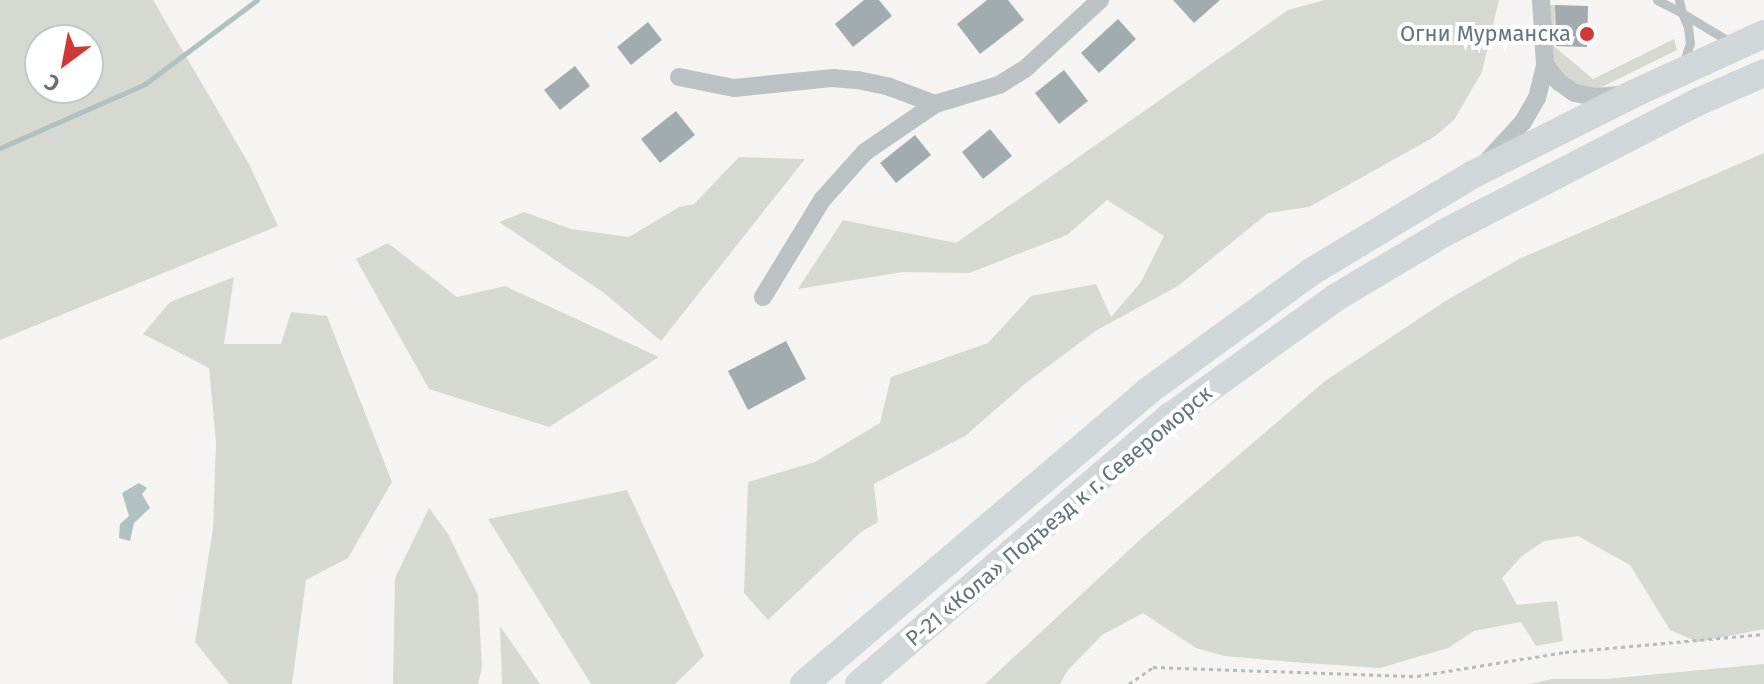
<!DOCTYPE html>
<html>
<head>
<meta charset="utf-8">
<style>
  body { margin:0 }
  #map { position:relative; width:1764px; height:684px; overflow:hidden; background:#f5f4f2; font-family:"Fira Sans",sans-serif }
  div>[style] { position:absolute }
  .green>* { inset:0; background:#d6d9d1 }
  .water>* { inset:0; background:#b1c1c1 }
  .stream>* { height:5px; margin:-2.5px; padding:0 2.5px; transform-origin:2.5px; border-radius:2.5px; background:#b1c1c1 }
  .building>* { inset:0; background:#a2acae }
  .path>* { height:3px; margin-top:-1.5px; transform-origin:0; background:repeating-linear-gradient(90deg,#b6babb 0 4px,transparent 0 8px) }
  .lane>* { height:9px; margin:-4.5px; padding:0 4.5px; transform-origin:4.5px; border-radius:4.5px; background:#bcc1c3 }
  .street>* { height:18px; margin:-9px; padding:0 9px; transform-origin:9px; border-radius:9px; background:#bcc1c3 }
  .primary>* { height:28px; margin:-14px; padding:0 14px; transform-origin:14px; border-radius:14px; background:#d1d6d8 }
  .dots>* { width:22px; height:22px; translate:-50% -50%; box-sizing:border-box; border:4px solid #fff; border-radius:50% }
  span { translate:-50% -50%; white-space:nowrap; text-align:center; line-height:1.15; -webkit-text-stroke:8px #fff; paint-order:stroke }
  .poi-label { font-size:22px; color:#63757a }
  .right { translate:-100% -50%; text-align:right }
  .street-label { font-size:22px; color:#63757a }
  .north { position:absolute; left:24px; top:24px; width:80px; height:80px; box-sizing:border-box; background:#fff; border:2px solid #c1c8ca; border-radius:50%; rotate:212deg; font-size:22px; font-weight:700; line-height:32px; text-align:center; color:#63757a }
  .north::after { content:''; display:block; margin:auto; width:28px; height:36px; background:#d03836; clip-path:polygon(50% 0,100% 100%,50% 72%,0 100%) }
</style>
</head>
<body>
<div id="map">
  <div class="green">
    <i style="clip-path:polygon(evenodd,0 0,153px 0,249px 164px,278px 226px,0 340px,0 0,40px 40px,88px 40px,88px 88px,40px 88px,40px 40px)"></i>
    <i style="clip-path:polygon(1325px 0,1499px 0,1482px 72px,1454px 120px,1434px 137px,1309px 207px,1268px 213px,1178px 286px,1097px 330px,1026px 383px,965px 436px,874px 484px,878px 522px,861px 532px,768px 620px,744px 593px,748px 482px,815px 462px,880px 423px,891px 377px,988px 343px,1031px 296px,1096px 284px,1111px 317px,1141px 282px,1164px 236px,1107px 200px,1067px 235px,969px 273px,903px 272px,798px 289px,843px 220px,956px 243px,1288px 10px)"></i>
    <i style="clip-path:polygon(1548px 5px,1555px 5px,1554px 46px,1593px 79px,1674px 39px,1677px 50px,1600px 88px,1583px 88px,1553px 67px)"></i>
    <i style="clip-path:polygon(1764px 153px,1764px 629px,1698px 642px,1670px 630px,1630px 565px,1578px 536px,1544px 541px,1522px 556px,1502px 578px,1517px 605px,1557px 601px,1563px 641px,1536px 646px,1521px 622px,1474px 631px,1448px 648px,1380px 668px,1292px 662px,1225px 656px,1196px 648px,1143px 613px,1102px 635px,1067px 671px,1060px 684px,985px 684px,1143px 537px,1325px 381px,1447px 300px,1519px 259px)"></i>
    <i style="clip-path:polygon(739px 157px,805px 159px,661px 341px,604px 293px,499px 222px,524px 212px,571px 229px,629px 237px,679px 207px,694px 204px)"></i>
    <i style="clip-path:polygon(388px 243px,457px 297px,505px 286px,659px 357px,549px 427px,429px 389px,356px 259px)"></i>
    <i style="clip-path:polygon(234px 277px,224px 344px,281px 344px,291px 312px,327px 316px,392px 482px,348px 558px,306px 580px,292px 684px,229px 684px,195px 642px,213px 528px,216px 442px,209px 368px,143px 334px,170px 302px)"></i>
    <i style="clip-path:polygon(627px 490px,704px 656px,675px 684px,591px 684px,488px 519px)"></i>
    <i style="clip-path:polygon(429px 508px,448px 534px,478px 595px,482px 667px,478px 684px,393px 684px,395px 578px)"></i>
    <i style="clip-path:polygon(500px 626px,540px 684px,502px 684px)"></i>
    <i style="clip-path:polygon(1764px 664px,1764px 684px,1530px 684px,1552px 679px,1606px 679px)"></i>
  </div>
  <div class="water">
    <i style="clip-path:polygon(139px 483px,147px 488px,142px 494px,150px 508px,134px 523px,130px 541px,119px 538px,120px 524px,129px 516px,122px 493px)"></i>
  </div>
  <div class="stream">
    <i style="left:0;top:148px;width:158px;rotate:-23.8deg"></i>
    <i style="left:145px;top:84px;width:140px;rotate:-36.9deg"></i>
  </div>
  <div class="building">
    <i style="clip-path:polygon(864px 0,879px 0,892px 16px,853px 47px,835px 24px)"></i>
    <i style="clip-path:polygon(987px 0,1008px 0,1024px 20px,980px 54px,957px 24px)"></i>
    <i style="clip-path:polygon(1173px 0,1220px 0,1194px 23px)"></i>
    <i style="clip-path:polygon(1555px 5px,1588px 6px,1587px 47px,1556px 46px)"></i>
    <i style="clip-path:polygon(1118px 19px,1136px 39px,1099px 73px,1081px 53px)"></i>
    <i style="clip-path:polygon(648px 22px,662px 40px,631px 65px,617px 47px)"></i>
    <i style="clip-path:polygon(575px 66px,590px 86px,560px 110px,544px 90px)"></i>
    <i style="clip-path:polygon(1064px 70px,1088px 101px,1059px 124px,1035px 93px)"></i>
    <i style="clip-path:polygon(676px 111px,695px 135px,660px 163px,641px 139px)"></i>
    <i style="clip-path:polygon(990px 129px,1012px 156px,983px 179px,962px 152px)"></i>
    <i style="clip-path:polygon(915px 135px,931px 155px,896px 183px,880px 163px)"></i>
    <i style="clip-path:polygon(786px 341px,806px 379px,748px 410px,728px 371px)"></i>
  </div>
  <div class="path">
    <i style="left:1129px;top:684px;width:29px;rotate:-35deg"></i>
    <i style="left:1153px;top:667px;width:264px;rotate:2deg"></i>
    <i style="left:1417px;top:676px;width:150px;rotate:-9.2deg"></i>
    <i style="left:1565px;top:652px;width:200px;rotate:-5.2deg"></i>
  </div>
  <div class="lane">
    <i style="left:1657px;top:0;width:28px;rotate:27deg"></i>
    <i style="left:1682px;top:13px;width:15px;rotate:67deg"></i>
    <i style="left:1688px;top:27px;width:16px;rotate:83deg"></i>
    <i style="left:1690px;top:43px;width:20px;rotate:108deg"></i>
    <i style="left:1679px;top:0;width:13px;rotate:77deg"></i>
    <i style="left:1682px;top:13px;width:56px;rotate:31.1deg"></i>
  </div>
  <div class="street">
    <i style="left:1545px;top:65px;width:22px;rotate:51deg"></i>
    <i style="left:1559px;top:82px;width:19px;rotate:35deg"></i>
    <i style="left:1575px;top:93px;width:20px;rotate:11deg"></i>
    <i style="left:1595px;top:97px;width:24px;rotate:-5deg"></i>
    <i style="left:679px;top:77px;width:56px;rotate:11.3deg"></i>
    <i style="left:734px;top:88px;width:100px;rotate:-5.8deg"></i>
    <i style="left:833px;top:78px;width:25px;rotate:5deg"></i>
    <i style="left:858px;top:80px;width:30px;rotate:12deg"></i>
    <i style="left:887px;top:86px;width:51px;rotate:20.6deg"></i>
    <i style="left:1489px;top:159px;width:50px;rotate:-47.4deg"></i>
    <i style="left:1523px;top:122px;width:28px;rotate:-60deg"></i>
    <i style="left:1537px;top:98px;width:34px;rotate:-76deg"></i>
    <i style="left:1545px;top:65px;width:65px;rotate:-93.5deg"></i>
    <i style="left:763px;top:297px;width:114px;rotate:-58.7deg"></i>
    <i style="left:822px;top:200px;width:64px;rotate:-48.1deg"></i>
    <i style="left:865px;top:152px;width:85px;rotate:-34.4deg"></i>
    <i style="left:935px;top:104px;width:67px;rotate:-16.5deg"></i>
    <i style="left:999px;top:85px;width:31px;rotate:-32deg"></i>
    <i style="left:1025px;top:69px;width:102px;rotate:-42.6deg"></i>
  </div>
  <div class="primary">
    <i style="left:804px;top:684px;width:452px;rotate:-40.4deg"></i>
    <i style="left:1148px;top:391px;width:202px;rotate:-36.1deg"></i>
    <i style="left:1311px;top:272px;width:188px;rotate:-31.1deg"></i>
    <i style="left:1472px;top:175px;width:180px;rotate:-26.7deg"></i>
    <i style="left:1633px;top:94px;width:144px;rotate:-24.6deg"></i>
    <i style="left:859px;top:684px;width:411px;rotate:-40.7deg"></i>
    <i style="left:1171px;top:416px;width:202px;rotate:-35.7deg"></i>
    <i style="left:1335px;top:298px;width:127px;rotate:-30.8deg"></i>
    <i style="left:1444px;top:233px;width:288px;rotate:-27.3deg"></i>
    <i style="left:1700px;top:101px;width:70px;rotate:-23.6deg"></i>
  </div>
  <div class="dots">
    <i style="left:1587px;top:34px;background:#d03836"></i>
  </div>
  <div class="poi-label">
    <span class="right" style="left:1571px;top:34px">Огни Мурманска</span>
  </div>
  <div class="street-label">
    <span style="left:1059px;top:516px;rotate:-40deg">Р-21 «Кола» Подъезд к г. Североморск</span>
  </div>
  <div class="north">С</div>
</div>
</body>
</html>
